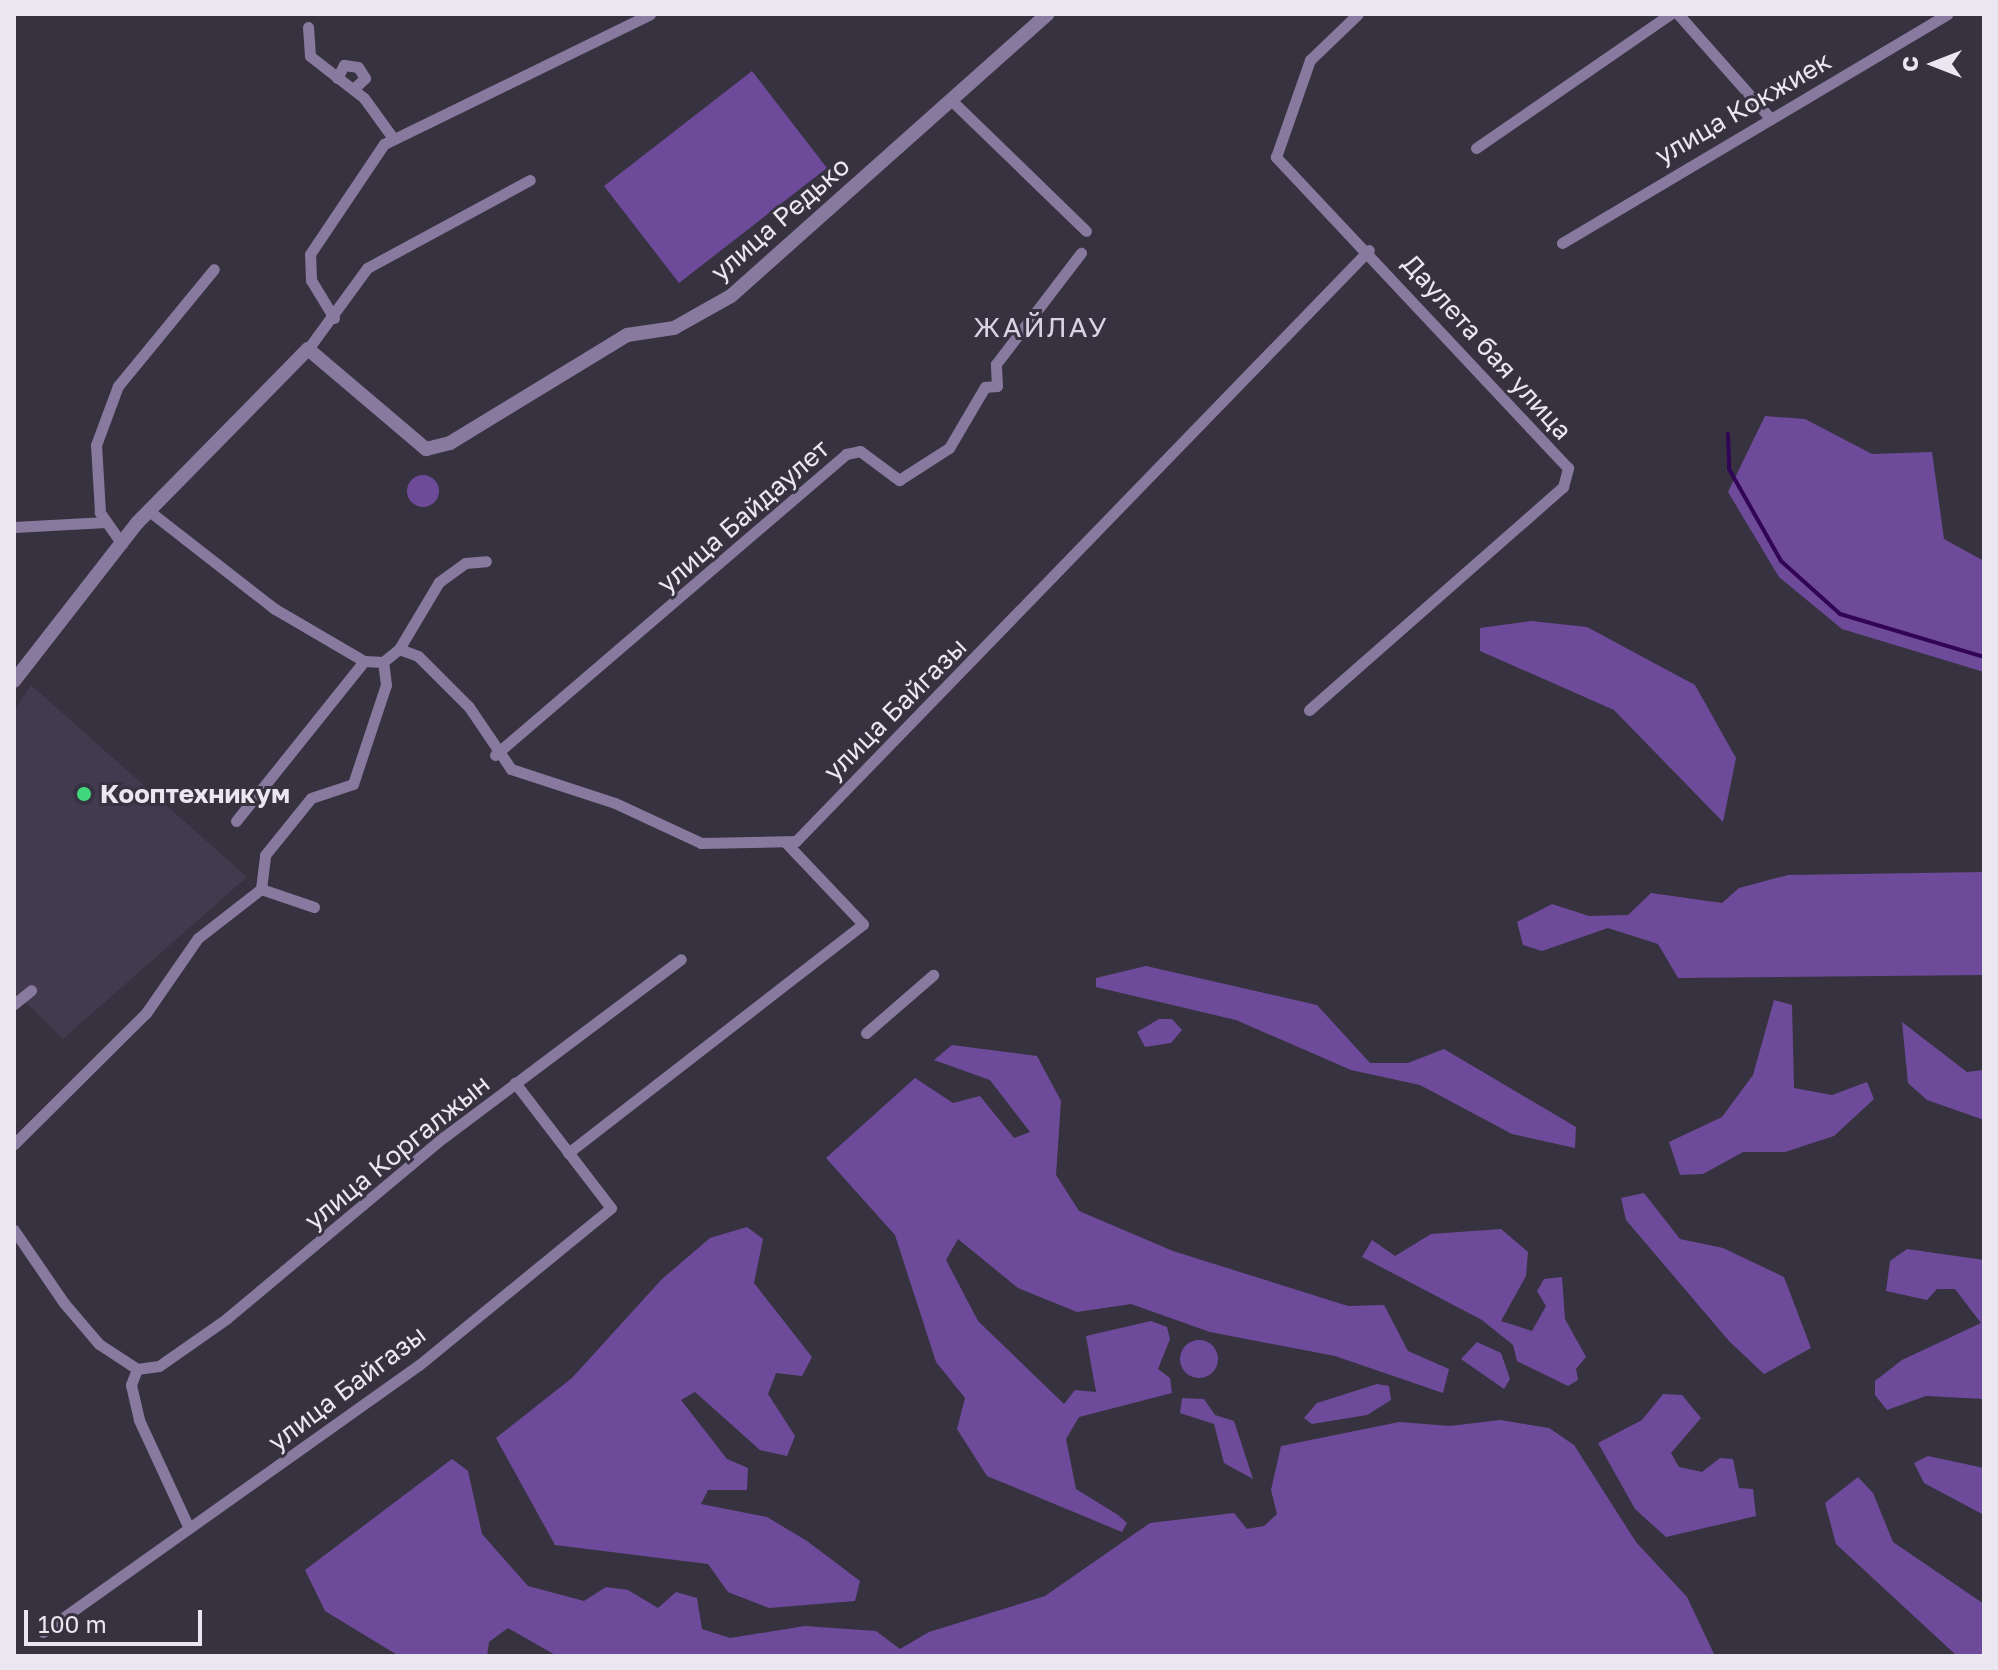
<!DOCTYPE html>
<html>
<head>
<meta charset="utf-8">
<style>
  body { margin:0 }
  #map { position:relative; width:1998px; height:1670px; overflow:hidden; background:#373240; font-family:"Golos Text",sans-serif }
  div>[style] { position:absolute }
  .built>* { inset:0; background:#423a4e }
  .green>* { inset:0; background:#6e4b9a }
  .round { border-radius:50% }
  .stream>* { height:4px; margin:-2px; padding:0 2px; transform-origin:2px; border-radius:2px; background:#310456 }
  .minor>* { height:11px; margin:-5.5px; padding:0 5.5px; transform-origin:5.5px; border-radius:5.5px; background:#887a9f }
  .tertiary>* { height:14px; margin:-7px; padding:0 7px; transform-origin:7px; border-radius:7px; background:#887a9f }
  .dots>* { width:22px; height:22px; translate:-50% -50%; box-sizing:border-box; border:4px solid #373240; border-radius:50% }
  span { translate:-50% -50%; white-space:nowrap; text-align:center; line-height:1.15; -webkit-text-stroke:6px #373240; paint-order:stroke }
  .street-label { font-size:26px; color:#eae7f0 }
  .poi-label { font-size:26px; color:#eae7f0; font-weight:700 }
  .left { translate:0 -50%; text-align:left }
  .neighbourhood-label { font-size:28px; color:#d9d3e5; letter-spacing:2px }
  .frame { position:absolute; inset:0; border:16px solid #eae7f0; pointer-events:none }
  .north { position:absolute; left:1894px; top:24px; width:80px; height:80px; -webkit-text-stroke:6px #373240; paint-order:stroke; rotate:270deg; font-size:22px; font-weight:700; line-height:32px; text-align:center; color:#eae7f0 }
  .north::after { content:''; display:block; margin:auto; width:28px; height:36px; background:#eae7f0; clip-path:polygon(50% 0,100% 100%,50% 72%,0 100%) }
  .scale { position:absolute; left:24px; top:1610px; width:178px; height:36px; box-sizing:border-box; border:4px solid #eae7f0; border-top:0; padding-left:10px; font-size:24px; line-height:28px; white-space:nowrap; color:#eae7f0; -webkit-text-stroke:6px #373240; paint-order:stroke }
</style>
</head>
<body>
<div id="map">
  <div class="built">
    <i style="clip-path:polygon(31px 685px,247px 877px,63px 1039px,14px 991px,14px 711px)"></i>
  </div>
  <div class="green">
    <i style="clip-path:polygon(752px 71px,827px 168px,679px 283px,604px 186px)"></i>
    <i style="clip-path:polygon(1765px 416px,1805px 419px,1872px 454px,1932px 452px,1944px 539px,1984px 561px,1984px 672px,1842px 629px,1779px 577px,1728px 492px)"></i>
    <i class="round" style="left:407px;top:475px;width:32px;height:32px"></i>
    <i style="clip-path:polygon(1531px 621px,1587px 627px,1695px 685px,1736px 758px,1723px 822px,1614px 710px,1480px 651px,1480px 628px)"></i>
    <i style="clip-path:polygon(1984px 872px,1984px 975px,1678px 978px,1658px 944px,1608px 928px,1542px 951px,1523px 945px,1517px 922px,1552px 904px,1589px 916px,1628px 915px,1651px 893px,1722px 903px,1739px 888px,1788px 875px)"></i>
    <i style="clip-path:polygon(1146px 966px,1317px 1005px,1370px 1063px,1408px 1063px,1444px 1049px,1576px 1127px,1575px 1148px,1512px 1134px,1420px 1085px,1351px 1070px,1236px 1020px,1096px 987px,1096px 978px)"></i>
    <i style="clip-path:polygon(1774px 1000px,1792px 1005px,1794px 1088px,1832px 1095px,1867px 1082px,1874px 1099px,1834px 1136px,1785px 1152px,1743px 1152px,1703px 1174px,1680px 1175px,1669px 1142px,1722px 1117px,1753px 1075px)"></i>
    <i style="clip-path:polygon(1159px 1019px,1172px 1019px,1182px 1030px,1171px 1043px,1145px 1047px,1137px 1032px)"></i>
    <i style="clip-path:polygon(1902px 1022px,1967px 1072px,1984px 1070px,1984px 1120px,1927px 1100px,1908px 1083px)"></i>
    <i style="clip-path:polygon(952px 1045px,1037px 1056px,1061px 1101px,1056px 1175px,1079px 1211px,1173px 1251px,1348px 1306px,1384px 1305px,1408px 1351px,1449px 1369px,1443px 1393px,1335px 1356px,1210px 1332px,1131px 1304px,1077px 1312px,1018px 1288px,958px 1239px,946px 1260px,978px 1321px,1064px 1404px,1075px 1390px,1096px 1392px,1086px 1336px,1151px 1321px,1167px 1327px,1170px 1339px,1158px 1369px,1170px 1378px,1172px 1393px,1079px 1417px,1066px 1439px,1076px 1489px,1118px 1515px,1127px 1523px,1122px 1532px,987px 1476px,957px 1429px,965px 1398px,936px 1362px,895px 1235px,826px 1158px,915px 1078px,953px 1103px,980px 1096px,1014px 1138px,1030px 1132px,990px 1080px,934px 1060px)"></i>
    <i style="clip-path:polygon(1644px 1193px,1680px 1239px,1723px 1248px,1784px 1277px,1811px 1348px,1764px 1374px,1729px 1341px,1626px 1220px,1621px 1198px)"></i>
    <i style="clip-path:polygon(747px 1227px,763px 1239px,754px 1283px,812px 1357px,802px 1376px,776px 1373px,768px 1394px,795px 1436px,787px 1456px,760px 1450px,695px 1392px,681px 1400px,727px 1459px,748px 1468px,747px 1490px,708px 1490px,701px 1504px,767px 1517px,807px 1541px,860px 1581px,855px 1601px,769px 1608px,728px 1592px,708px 1564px,555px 1545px,496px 1438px,572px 1378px,662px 1279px,710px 1238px)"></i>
    <i style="clip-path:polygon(1501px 1229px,1528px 1252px,1526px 1276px,1501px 1321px,1532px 1331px,1546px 1306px,1537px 1291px,1544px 1279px,1562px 1277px,1565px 1319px,1586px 1357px,1576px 1369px,1578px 1380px,1568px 1386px,1517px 1361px,1513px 1345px,1482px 1320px,1362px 1257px,1372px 1240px,1395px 1256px,1431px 1234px)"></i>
    <i style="clip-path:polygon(1907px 1249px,1984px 1260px,1984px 1399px,1926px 1396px,1887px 1410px,1875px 1395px,1875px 1381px,1902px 1360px,1981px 1323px,1955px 1289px,1937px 1289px,1927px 1300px,1886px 1291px,1890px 1261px)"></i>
    <i class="round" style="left:1180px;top:1340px;width:38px;height:38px"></i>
    <i style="clip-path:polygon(1477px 1342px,1501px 1353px,1510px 1379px,1504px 1389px,1461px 1359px)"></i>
    <i style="clip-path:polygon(1377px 1384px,1389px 1386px,1391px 1400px,1367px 1415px,1312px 1424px,1304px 1418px,1317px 1403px)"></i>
    <i style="clip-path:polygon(1663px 1394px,1682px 1395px,1701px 1418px,1671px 1453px,1679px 1467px,1702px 1472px,1720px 1458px,1733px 1459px,1739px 1488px,1753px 1489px,1756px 1516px,1666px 1537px,1635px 1509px,1598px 1443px,1642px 1420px)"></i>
    <i style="clip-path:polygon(1182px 1398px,1204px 1399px,1215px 1415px,1234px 1421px,1253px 1479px,1224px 1463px,1214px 1424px,1180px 1413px)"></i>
    <i style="clip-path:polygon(1500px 1420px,1549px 1428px,1574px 1445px,1636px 1542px,1687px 1597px,1715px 1656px,557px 1656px,508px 1628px,489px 1642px,487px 1656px,399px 1656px,325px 1611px,305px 1570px,452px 1459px,468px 1471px,482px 1534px,528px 1586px,584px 1601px,606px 1587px,628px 1590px,658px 1608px,676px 1592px,697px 1598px,702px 1629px,730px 1638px,805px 1626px,876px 1631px,900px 1649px,929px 1632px,1045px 1596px,1150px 1523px,1234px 1513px,1247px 1529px,1264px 1526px,1277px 1514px,1271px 1490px,1281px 1446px,1399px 1422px,1450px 1426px)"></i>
    <i style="clip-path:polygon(1928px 1456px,1984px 1468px,1984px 1515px,1924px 1483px,1914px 1463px)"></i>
    <i style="clip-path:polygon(1858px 1477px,1873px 1493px,1893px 1542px,1984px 1604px,1984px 1656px,1957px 1656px,1836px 1544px,1825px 1503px)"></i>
  </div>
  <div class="stream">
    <i style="left:1728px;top:434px;width:35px;rotate:88deg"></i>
    <i style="left:1729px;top:469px;width:106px;rotate:60.5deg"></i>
    <i style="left:1781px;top:561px;width:79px;rotate:41.9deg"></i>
    <i style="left:1840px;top:614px;width:150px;rotate:16.6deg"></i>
  </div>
  <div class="minor">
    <i style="left:1678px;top:14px;width:140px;rotate:48.5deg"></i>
    <i style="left:308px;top:27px;width:29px;rotate:86deg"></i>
    <i style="left:310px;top:56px;width:68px;rotate:37.9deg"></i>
    <i style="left:364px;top:98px;width:49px;rotate:54.1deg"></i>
    <i style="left:337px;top:78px;width:15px;rotate:-62deg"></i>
    <i style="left:344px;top:65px;width:14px;rotate:8deg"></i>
    <i style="left:358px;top:67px;width:13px;rotate:58deg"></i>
    <i style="left:365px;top:78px;width:16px;rotate:137deg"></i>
    <i style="left:951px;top:100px;width:188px;rotate:44.1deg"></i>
    <i style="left:1476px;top:148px;width:236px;rotate:-34.6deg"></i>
    <i style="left:1562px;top:243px;width:448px;rotate:-30.7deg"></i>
    <i style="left:334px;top:318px;width:44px;rotate:-121.2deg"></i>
    <i style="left:311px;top:280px;width:26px;rotate:-92deg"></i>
    <i style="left:310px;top:254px;width:133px;rotate:-56.1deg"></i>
    <i style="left:384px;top:144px;width:296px;rotate:-26deg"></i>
    <i style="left:308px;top:349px;width:100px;rotate:-53.9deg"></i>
    <i style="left:367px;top:268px;width:185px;rotate:-28.4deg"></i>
    <i style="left:149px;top:511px;width:160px;rotate:37.9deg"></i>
    <i style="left:275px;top:609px;width:103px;rotate:30.3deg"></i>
    <i style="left:364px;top:661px;width:19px;rotate:3deg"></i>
    <i style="left:383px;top:662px;width:21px;rotate:-39deg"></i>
    <i style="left:399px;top:649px;width:20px;rotate:20deg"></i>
    <i style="left:418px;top:656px;width:72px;rotate:45deg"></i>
    <i style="left:469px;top:707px;width:75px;rotate:55.9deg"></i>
    <i style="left:511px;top:769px;width:109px;rotate:18.1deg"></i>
    <i style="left:615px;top:803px;width:95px;rotate:24.9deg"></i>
    <i style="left:701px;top:843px;width:95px;rotate:-1.2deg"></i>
    <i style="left:796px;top:841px;width:823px;rotate:-45.89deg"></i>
    <i style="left:14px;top:527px;width:92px;rotate:-3.1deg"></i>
    <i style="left:122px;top:544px;width:39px;rotate:-125deg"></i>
    <i style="left:100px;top:512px;width:67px;rotate:-93.4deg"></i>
    <i style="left:96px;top:445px;width:63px;rotate:-69.6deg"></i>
    <i style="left:118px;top:386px;width:151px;rotate:-50.6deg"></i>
    <i style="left:399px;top:649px;width:78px;rotate:-59.2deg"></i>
    <i style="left:439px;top:582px;width:32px;rotate:-36deg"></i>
    <i style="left:465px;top:563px;width:21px;rotate:-5deg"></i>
    <i style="left:1309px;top:710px;width:338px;rotate:-41.3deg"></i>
    <i style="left:1563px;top:487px;width:20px;rotate:-75deg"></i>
    <i style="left:1568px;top:468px;width:427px;rotate:-133.2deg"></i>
    <i style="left:1276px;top:157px;width:103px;rotate:-70.7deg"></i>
    <i style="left:1310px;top:60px;width:66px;rotate:-43.8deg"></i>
    <i style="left:495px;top:755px;width:462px;rotate:-40.6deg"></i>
    <i style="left:846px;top:454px;width:14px;rotate:-12deg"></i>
    <i style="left:860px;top:451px;width:49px;rotate:36.6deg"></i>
    <i style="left:899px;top:480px;width:59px;rotate:-32.6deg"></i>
    <i style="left:949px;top:448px;width:71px;rotate:-59.5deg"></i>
    <i style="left:985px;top:387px;width:12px;rotate:-5deg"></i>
    <i style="left:997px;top:386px;width:22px;rotate:-93deg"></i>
    <i style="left:996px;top:364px;width:140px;rotate:-52.6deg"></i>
    <i style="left:236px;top:821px;width:205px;rotate:-51.3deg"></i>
    <i style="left:261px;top:889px;width:34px;rotate:-83deg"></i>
    <i style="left:265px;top:855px;width:73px;rotate:-51.1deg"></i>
    <i style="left:311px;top:798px;width:44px;rotate:-18.4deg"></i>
    <i style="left:353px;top:784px;width:104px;rotate:-71.6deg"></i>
    <i style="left:386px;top:685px;width:23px;rotate:-97deg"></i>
    <i style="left:14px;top:1004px;width:22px;rotate:-39deg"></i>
    <i style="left:866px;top:1033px;width:89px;rotate:-40.9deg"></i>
    <i style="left:14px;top:1144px;width:186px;rotate:-44.8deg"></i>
    <i style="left:146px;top:1013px;width:91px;rotate:-55.3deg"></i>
    <i style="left:198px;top:938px;width:80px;rotate:-37.9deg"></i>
    <i style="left:261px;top:889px;width:56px;rotate:18.8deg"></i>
    <i style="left:568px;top:1153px;width:373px;rotate:-37.8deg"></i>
    <i style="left:863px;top:924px;width:112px;rotate:-133.5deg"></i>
    <i style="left:14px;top:1230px;width:88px;rotate:55.6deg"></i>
    <i style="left:64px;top:1303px;width:54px;rotate:49.5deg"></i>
    <i style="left:99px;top:1344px;width:45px;rotate:33.3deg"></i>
    <i style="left:137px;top:1369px;width:17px;rotate:111deg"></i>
    <i style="left:131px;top:1385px;width:36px;rotate:77deg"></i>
    <i style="left:139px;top:1420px;width:119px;rotate:65.2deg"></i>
    <i style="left:137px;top:1369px;width:22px;rotate:-8deg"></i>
    <i style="left:159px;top:1366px;width:82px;rotate:-35deg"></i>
    <i style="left:226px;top:1319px;width:284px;rotate:-39.9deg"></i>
    <i style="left:444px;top:1137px;width:296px;rotate:-36.9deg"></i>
    <i style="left:43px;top:1632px;width:461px;rotate:-35.4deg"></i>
    <i style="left:419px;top:1365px;width:248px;rotate:-39.3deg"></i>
    <i style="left:611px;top:1208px;width:158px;rotate:-127.5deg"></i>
  </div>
  <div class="tertiary">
    <i style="left:14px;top:681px;width:200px;rotate:-52.1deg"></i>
    <i style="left:137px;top:523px;width:244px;rotate:-45.5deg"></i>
    <i style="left:308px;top:349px;width:155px;rotate:40.3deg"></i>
    <i style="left:426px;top:449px;width:25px;rotate:-14deg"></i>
    <i style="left:450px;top:443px;width:207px;rotate:-31.4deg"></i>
    <i style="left:627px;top:335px;width:48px;rotate:-8.5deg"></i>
    <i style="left:674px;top:328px;width:65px;rotate:-29.3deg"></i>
    <i style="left:731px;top:296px;width:424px;rotate:-41.7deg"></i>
  </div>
  <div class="dots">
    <i style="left:84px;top:794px;background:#41d77c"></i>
  </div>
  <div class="street-label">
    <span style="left:1743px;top:108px;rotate:-30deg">улица Кокжиек</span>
    <span style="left:780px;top:219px;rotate:-41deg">улица Редько</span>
    <span style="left:1487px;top:347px;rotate:48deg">Даулета бая улица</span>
    <span style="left:743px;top:516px;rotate:-41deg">улица Байдаулет</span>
    <span style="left:895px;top:709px;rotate:-45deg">улица Байгазы</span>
    <span style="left:397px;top:1152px;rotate:-39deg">улица Коргалжын</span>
    <span style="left:347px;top:1388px;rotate:-37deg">улица Байгазы</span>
  </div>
  <div class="poi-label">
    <span class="left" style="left:100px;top:794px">Кооптехникум</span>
  </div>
  <div class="neighbourhood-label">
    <span style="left:1041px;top:327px">ЖАЙЛАУ</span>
  </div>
  <div class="frame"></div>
  <div class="north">С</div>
  <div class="scale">100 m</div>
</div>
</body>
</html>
